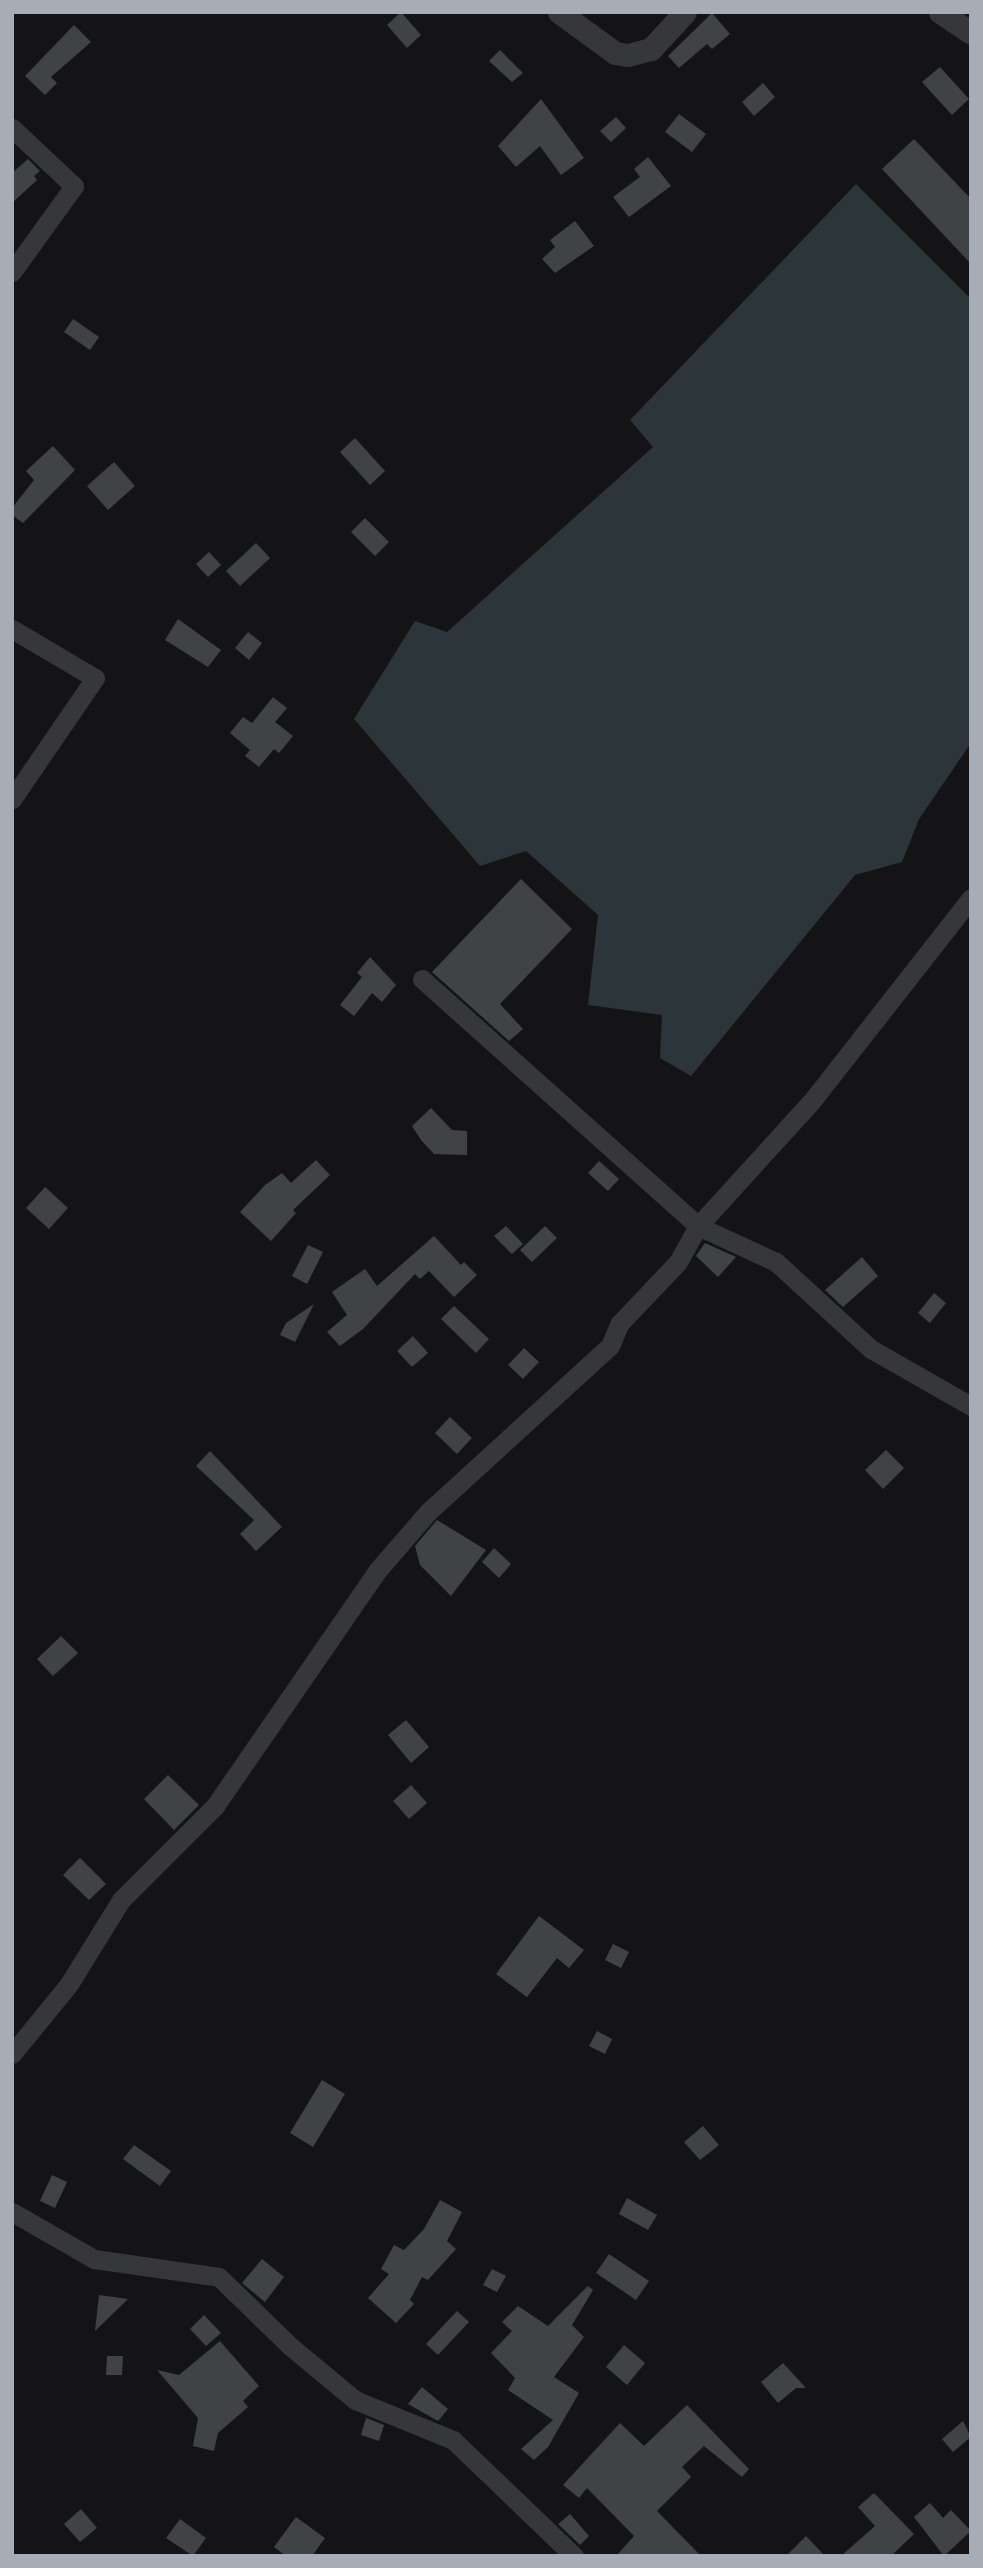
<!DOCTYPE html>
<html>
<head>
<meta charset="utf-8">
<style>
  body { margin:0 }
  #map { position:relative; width:983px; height:2568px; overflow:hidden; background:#141416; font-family:Inter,sans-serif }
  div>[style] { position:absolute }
  .water>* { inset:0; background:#2b353a }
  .building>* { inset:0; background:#404346 }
  .minor>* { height:19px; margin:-9.5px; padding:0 9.5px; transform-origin:9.5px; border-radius:9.5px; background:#35373b }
  .tertiary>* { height:23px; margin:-11.5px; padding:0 11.5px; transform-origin:11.5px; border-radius:11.5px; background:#35373b }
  span { translate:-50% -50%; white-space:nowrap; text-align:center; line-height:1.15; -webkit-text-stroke:5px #0f0f11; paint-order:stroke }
  .frame { position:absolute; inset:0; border:14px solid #a6adb6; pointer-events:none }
</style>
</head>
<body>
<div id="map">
  <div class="water">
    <i style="clip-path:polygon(856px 184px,971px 299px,971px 743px,919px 819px,902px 862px,855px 875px,691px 1076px,660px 1058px,662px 1015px,588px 1005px,598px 915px,526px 851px,480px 866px,354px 719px,415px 621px,447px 632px,653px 447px,630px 420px)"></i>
  </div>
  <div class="building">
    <i style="clip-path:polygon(401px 12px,421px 35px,407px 48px,387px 25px)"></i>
    <i style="clip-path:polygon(712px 13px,730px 34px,712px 49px,707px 44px,679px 68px,668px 56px)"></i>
    <i style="clip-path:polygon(74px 25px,91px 42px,51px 77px,57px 83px,45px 95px,25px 76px)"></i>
    <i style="clip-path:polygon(500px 50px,523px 73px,512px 82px,489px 61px)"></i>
    <i style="clip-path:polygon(940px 67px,969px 99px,952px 115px,922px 82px)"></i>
    <i style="clip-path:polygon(763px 83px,775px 97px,754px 116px,742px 102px)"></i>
    <i style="clip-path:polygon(541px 99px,584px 158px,561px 175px,540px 146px,516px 167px,498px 146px)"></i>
    <i style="clip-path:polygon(679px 114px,706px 134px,692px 152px,665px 132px)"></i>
    <i style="clip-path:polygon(616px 117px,626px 128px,611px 142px,600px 131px)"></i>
    <i style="clip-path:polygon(914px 139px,971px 199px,971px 264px,882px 169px)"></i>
    <i style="clip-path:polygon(648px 157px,671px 186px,629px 217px,613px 197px,640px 177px,634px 169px)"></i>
    <i style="clip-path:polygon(28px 159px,40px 171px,34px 176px,37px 180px,12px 203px,12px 173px)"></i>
    <i style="clip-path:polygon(575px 221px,594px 246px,555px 273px,542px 259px,555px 247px,550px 240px)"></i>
    <i style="clip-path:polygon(73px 319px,99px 337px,90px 350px,64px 332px)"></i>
    <i style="clip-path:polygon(355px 438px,385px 471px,370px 485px,340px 452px)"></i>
    <i style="clip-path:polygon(53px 446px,75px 470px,23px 523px,12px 515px,12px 508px,34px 480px,26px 471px)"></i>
    <i style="clip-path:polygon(114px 462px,135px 486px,108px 510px,87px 486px)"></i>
    <i style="clip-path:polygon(365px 518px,389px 542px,375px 556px,351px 532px)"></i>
    <i style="clip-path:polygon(256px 543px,270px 558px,240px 586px,226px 571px)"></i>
    <i style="clip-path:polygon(209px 552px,221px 565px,208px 577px,196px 564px)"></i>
    <i style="clip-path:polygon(178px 619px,221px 650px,208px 667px,165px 640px)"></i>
    <i style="clip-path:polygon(248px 632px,262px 643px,249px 660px,235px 648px)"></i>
    <i style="clip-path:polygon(273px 697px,287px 708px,275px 722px,293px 736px,279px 753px,274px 749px,259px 767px,245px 756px,250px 750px,230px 733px,243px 717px,252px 723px)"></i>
    <i style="clip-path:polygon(521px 879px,572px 929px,500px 1004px,523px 1029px,509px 1041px,432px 972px)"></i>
    <i style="clip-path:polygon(370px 957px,396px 985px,382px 1002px,372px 993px,354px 1016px,340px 1005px,362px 977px,357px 973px)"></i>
    <i style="clip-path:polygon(431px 1108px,452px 1130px,467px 1131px,467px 1155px,434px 1154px,421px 1140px,412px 1126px)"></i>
    <i style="clip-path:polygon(316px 1160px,330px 1175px,293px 1210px,296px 1213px,271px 1241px,240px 1212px,265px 1185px,282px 1173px,291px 1183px)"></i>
    <i style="clip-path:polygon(599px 1161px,619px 1179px,608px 1191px,588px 1173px)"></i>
    <i style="clip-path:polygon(45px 1187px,68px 1208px,49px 1229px,26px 1208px)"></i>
    <i style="clip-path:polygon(506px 1226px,523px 1244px,512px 1254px,494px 1236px)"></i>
    <i style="clip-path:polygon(545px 1226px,557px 1238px,532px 1262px,520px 1250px)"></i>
    <i style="clip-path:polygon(434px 1236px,461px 1265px,464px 1262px,477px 1275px,454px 1297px,429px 1271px,420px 1279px,415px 1274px,363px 1329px,340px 1346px,327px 1332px,347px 1315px,332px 1292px,365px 1269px,377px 1286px)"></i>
    <i style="clip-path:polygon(705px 1243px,736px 1257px,718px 1277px,696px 1256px)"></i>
    <i style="clip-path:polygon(308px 1245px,323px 1252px,307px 1284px,292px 1276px)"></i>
    <i style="clip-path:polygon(862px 1257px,878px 1276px,843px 1307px,825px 1290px)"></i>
    <i style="clip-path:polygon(934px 1293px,946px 1303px,930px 1323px,918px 1313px)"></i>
    <i style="clip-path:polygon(314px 1304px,295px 1342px,280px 1335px,286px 1323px)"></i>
    <i style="clip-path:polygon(454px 1306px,489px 1339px,476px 1353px,441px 1319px)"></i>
    <i style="clip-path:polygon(413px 1336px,428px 1353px,412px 1367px,397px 1351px)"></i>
    <i style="clip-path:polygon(524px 1348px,539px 1362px,523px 1379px,508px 1365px)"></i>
    <i style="clip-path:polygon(450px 1417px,472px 1438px,457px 1454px,435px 1433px)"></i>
    <i style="clip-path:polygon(886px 1450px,904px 1468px,883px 1489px,865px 1470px)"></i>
    <i style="clip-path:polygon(210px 1451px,282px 1527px,256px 1551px,240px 1534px,254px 1520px,196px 1466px)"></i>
    <i style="clip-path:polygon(437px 1520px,486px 1550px,451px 1596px,420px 1565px,415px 1546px)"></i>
    <i style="clip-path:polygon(494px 1548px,511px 1564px,499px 1578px,482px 1562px)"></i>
    <i style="clip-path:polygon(61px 1636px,78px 1653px,53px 1676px,37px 1659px)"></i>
    <i style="clip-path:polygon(406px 1720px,429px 1747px,411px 1763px,388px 1735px)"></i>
    <i style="clip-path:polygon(168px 1775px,199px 1805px,174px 1830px,144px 1799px)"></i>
    <i style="clip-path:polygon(411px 1785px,427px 1803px,409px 1819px,393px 1801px)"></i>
    <i style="clip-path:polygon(80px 1858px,106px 1884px,89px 1900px,63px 1875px)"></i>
    <i style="clip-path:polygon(539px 1916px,584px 1950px,569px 1968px,557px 1958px,527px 1997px,496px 1974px)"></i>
    <i style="clip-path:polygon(613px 1944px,629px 1952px,621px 1968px,605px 1960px)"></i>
    <i style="clip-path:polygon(597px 2031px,612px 2039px,605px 2054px,589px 2046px)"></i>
    <i style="clip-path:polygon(322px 2080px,345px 2094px,313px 2147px,290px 2133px)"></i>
    <i style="clip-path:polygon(703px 2126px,719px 2145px,700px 2160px,684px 2142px)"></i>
    <i style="clip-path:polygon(134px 2145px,171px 2171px,160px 2186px,123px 2159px)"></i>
    <i style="clip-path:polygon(52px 2175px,67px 2182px,55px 2208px,40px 2201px)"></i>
    <i style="clip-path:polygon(627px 2198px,657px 2215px,648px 2230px,619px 2214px)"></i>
    <i style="clip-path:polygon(440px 2200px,462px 2212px,447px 2241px,456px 2249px,428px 2280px,422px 2277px,410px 2300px,414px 2304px,396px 2323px,368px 2298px,389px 2274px,381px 2269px,394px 2245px,404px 2250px,424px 2229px)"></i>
    <i style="clip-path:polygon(609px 2254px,649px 2281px,636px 2300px,596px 2273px)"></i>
    <i style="clip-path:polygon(262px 2259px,284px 2277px,265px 2302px,242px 2283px)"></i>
    <i style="clip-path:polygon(492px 2269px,506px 2276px,497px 2292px,483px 2285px)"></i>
    <i style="clip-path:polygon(588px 2286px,593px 2290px,572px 2325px,584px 2337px,554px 2377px,579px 2393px,548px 2447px,534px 2460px,521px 2449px,553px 2420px,508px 2390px,515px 2378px,491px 2353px,512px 2331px,502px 2322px,518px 2306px,548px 2326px)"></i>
    <i style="clip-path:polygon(99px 2295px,128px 2299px,95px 2331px)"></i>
    <i style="clip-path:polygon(457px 2311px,469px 2322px,438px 2355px,426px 2344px)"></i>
    <i style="clip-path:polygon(204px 2315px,221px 2333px,206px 2346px,190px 2329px)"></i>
    <i style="clip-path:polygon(220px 2341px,259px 2386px,243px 2401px,248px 2407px,218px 2433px,214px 2451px,193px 2446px,198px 2418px,157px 2370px,179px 2375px)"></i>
    <i style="clip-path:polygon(624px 2345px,645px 2363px,627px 2385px,606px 2367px)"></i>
    <i style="clip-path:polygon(107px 2356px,123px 2356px,122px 2375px,106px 2375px)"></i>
    <i style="clip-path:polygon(783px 2363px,806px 2388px,796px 2388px,778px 2403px,761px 2382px)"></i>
    <i style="clip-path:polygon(422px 2387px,448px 2409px,438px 2421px,408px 2404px)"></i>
    <i style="clip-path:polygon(687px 2405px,749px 2469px,742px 2477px,704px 2446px,682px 2467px,691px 2477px,657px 2511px,701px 2556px,616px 2556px,634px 2536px,587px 2488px,579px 2498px,563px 2485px,620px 2423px,644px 2446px)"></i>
    <i style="clip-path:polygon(366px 2418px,384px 2425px,379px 2441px,361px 2435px)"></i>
    <i style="clip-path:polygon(963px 2421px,971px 2437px,953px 2452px,942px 2439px)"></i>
    <i style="clip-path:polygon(874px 2493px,914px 2534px,891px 2556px,841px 2556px,875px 2526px,858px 2507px)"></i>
    <i style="clip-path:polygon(930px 2503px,943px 2518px,951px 2510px,971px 2531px,944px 2556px,914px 2517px)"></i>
    <i style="clip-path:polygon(81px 2509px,97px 2528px,80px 2542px,64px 2524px)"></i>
    <i style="clip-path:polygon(570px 2514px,589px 2536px,580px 2545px,558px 2524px)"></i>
    <i style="clip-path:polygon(296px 2517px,325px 2538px,312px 2556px,286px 2556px,274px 2547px)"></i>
    <i style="clip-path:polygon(180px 2519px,206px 2538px,193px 2556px,166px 2538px)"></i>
    <i style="clip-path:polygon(806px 2536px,825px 2556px,786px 2556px)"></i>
  </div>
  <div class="minor">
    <i style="left:12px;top:128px;width:85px;rotate:43.1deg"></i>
    <i style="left:74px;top:186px;width:106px;rotate:125.8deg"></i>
    <i style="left:12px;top:629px;width:96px;rotate:30.6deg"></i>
    <i style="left:95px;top:678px;width:147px;rotate:124.4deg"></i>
    <i style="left:422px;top:979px;width:370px;rotate:41.8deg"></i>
    <i style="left:698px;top:1226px;width:168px;rotate:-47.7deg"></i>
    <i style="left:811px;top:1102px;width:259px;rotate:-51.9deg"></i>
    <i style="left:12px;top:2054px;width:90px;rotate:-50.8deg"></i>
    <i style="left:69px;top:1984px;width:99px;rotate:-58.2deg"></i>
    <i style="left:121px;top:1900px;width:133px;rotate:-45deg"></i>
    <i style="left:215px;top:1806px;width:285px;rotate:-55.4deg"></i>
    <i style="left:377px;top:1571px;width:78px;rotate:-49.2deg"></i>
    <i style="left:428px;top:1512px;width:246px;rotate:-42.4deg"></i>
    <i style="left:610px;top:1346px;width:25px;rotate:-67deg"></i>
    <i style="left:620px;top:1323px;width:84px;rotate:-46.4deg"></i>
    <i style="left:678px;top:1262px;width:41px;rotate:-60.9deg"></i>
    <i style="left:698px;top:1226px;width:86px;rotate:24.8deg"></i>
    <i style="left:776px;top:1262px;width:129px;rotate:42.5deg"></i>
    <i style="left:871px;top:1349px;width:115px;rotate:29.7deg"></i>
    <i style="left:12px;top:2212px;width:95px;rotate:29.8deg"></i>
    <i style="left:94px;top:2259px;width:126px;rotate:8.2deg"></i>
    <i style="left:219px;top:2277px;width:99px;rotate:44.2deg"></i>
    <i style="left:290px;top:2346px;width:85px;rotate:39.7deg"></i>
    <i style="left:355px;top:2400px;width:106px;rotate:22.2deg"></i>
    <i style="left:453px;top:2440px;width:168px;rotate:43.8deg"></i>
  </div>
  <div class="tertiary">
    <i style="left:559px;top:12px;width:69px;rotate:36.2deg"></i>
    <i style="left:615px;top:53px;width:13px;rotate:9deg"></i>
    <i style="left:628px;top:55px;width:24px;rotate:-15deg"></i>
    <i style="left:651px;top:49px;width:50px;rotate:-47.4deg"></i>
    <i style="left:940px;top:12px;width:37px;rotate:34deg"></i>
  </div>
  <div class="frame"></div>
</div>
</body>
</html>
